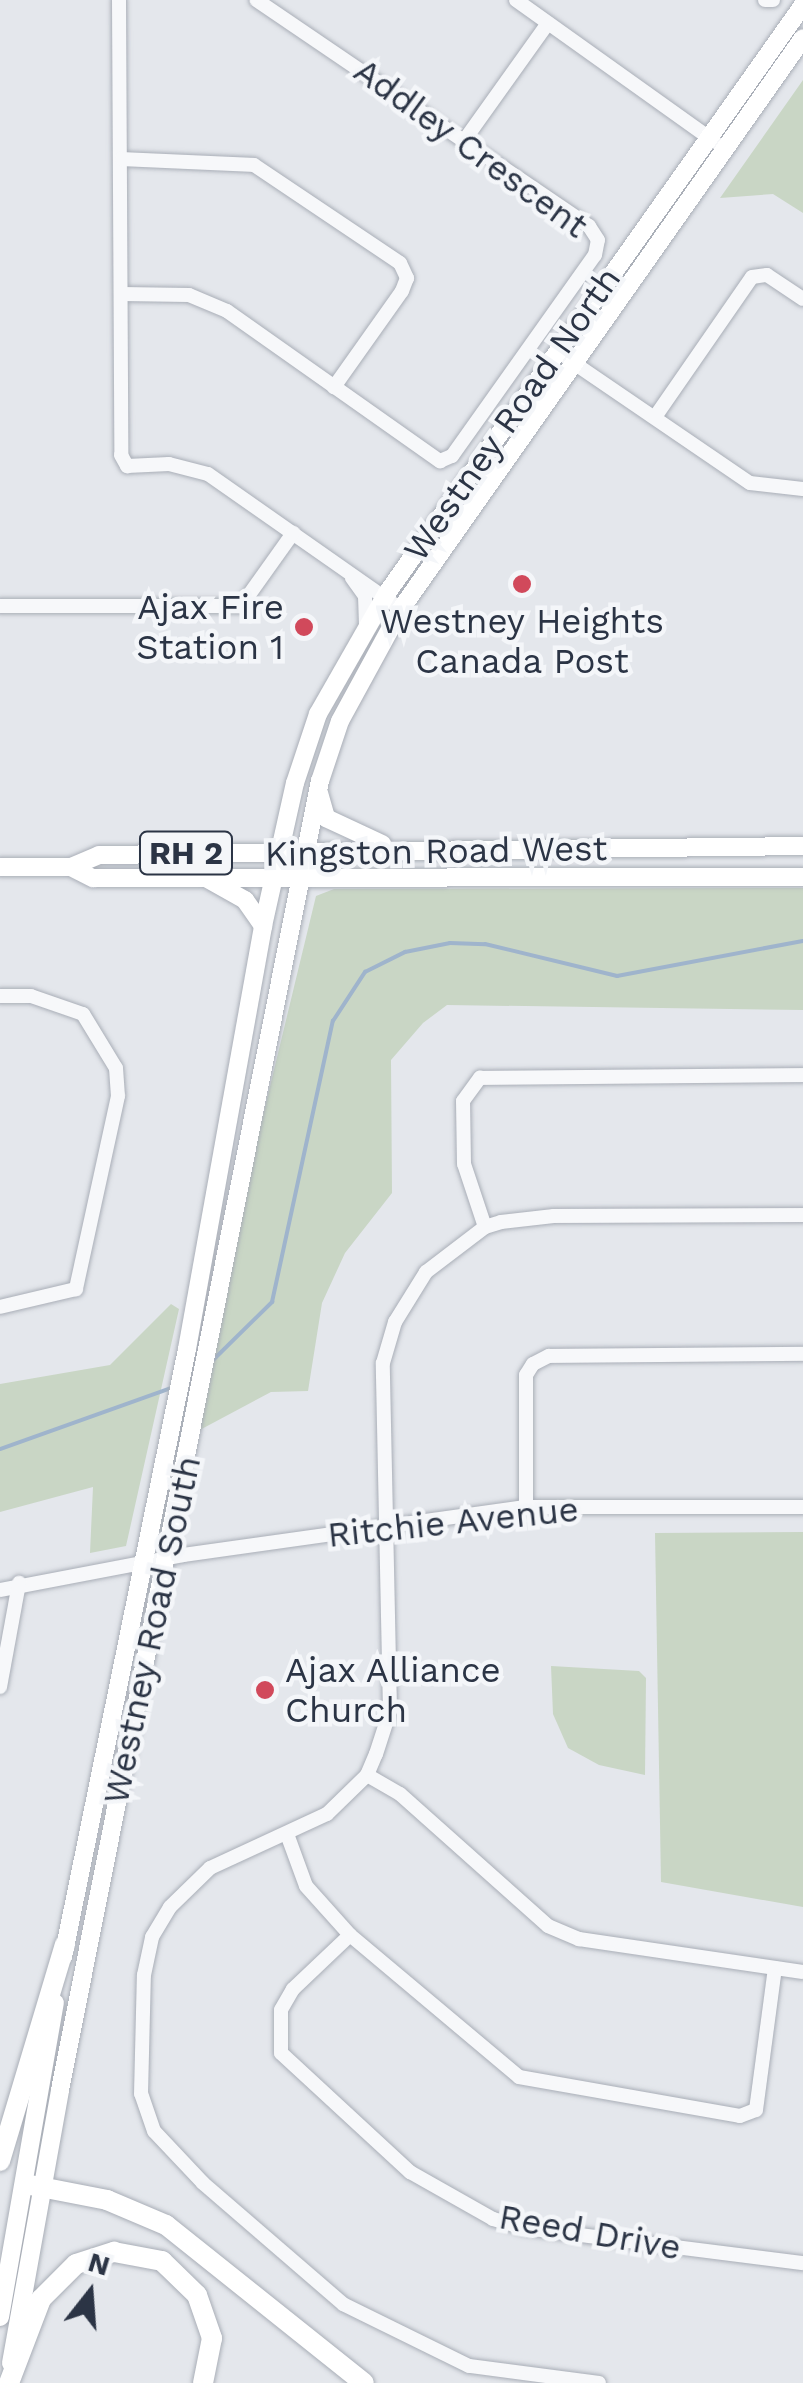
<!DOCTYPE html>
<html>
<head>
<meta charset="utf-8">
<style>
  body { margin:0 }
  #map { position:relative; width:803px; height:2383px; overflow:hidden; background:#e4e7ec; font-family:"Work Sans",sans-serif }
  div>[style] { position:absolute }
  .green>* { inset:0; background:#c9d6c5 }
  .stream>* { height:4px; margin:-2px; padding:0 2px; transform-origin:2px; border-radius:2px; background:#9fb4cc }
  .roads { filter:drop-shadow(0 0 2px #a9aeb7) drop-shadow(0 0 2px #a9aeb7) }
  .minor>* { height:14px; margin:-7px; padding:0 7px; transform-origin:7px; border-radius:7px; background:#f7f8fa }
  .major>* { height:18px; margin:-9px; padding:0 9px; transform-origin:9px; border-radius:9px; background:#fff }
  .highway>* { height:20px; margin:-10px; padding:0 10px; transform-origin:10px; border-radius:10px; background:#fff }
  .dots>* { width:28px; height:28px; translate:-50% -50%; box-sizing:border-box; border:5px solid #f4f6f9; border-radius:50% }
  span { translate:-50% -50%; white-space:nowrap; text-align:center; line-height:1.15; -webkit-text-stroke:9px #f4f6f9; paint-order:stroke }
  .shield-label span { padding:2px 8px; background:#f4f6f9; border:2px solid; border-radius:8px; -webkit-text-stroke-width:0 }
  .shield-label { font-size:32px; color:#2b3445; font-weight:700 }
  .street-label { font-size:35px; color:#2b3445 }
  .poi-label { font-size:35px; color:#2b3445 }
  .right { translate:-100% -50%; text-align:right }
  .left { translate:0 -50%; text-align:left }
  .north { position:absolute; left:40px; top:2243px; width:100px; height:100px; -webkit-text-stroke:8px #f4f6f9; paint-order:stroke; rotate:17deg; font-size:28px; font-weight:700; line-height:40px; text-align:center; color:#2b3445 }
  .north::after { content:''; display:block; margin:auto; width:35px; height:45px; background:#2b3445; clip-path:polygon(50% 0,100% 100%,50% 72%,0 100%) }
</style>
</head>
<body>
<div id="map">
  <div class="green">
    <i style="clip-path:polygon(803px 80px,803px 213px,773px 194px,720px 198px)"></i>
    <i style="clip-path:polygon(803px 888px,803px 1010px,447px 1005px,423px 1023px,391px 1060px,392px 1193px,345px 1253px,322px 1303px,308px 1391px,271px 1392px,196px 1432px,236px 1227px,316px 896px,334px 889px)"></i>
    <i style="clip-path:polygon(171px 1304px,179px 1309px,126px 1546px,90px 1553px,93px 1487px,0 1512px,0 1384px,110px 1365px)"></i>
    <i style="clip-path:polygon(803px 1532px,803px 1907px,661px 1882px,655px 1533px)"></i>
    <i style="clip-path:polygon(551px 1666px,639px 1671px,646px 1678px,645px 1775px,599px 1765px,568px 1748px,553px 1714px)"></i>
  </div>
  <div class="stream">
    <i style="left:211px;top:1362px;width:86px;rotate:-44.5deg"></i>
    <i style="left:272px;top:1302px;width:288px;rotate:-77.8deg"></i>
    <i style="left:333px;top:1021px;width:59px;rotate:-56.9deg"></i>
    <i style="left:365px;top:972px;width:45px;rotate:-26.6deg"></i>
    <i style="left:405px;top:952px;width:46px;rotate:-11.3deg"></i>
    <i style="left:450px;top:943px;width:35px;rotate:2deg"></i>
    <i style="left:485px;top:944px;width:136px;rotate:13.6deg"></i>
    <i style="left:617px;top:976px;width:189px;rotate:-10.7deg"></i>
    <i style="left:0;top:1449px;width:185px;rotate:-19.6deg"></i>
  </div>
  <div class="roads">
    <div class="minor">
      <i style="left:119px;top:0;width:455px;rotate:89.7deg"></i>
      <i style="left:121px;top:455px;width:13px;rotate:61deg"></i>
      <i style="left:127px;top:466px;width:42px;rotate:-2.7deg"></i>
      <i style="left:169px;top:464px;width:40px;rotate:14.4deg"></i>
      <i style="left:208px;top:474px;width:236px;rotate:35deg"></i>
      <i style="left:516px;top:0;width:244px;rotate:35.5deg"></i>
      <i style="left:765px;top:0;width:8px"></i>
      <i style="left:466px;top:138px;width:141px;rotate:-54.5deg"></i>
      <i style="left:122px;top:159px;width:132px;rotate:2.6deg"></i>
      <i style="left:254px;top:165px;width:176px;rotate:33.9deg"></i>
      <i style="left:400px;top:263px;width:17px;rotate:65deg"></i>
      <i style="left:407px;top:278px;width:14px;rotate:111deg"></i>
      <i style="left:402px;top:291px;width:118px;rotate:125.3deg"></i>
      <i style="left:122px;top:294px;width:67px;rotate:0.9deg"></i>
      <i style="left:189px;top:295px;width:41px;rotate:22.8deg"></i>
      <i style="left:227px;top:311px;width:261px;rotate:35.2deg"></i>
      <i style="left:440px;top:461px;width:13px;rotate:-23deg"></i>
      <i style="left:452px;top:456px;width:247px;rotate:-54.6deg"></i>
      <i style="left:595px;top:255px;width:15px;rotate:-79deg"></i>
      <i style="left:598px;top:240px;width:17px;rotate:-123deg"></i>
      <i style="left:589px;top:226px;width:402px;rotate:-145.8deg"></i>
      <i style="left:568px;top:359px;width:220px;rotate:34.3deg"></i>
      <i style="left:750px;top:483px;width:53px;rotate:6.5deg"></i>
      <i style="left:655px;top:417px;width:170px;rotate:-55.3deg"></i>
      <i style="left:752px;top:277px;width:15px;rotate:-8deg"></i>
      <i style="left:767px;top:275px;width:43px;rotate:33.7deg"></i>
      <i style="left:352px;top:578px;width:22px;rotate:54deg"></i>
      <i style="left:365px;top:596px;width:28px;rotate:88deg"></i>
      <i style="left:0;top:606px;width:241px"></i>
      <i style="left:241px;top:606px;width:90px;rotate:-54.5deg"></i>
      <i style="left:0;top:996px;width:31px"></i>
      <i style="left:31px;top:996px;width:55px;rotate:19.1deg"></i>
      <i style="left:83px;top:1014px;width:63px;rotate:58.6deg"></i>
      <i style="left:116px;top:1068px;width:28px;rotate:86deg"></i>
      <i style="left:118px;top:1096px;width:198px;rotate:102.3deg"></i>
      <i style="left:76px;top:1289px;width:78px;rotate:166.7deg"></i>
      <i style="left:485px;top:1227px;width:66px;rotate:-108.4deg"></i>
      <i style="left:464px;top:1164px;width:63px;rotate:-90.9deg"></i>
      <i style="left:463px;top:1101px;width:29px;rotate:-54deg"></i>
      <i style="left:480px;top:1078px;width:323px;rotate:-0.5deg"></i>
      <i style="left:526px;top:1507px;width:132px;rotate:-90deg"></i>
      <i style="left:526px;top:1375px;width:13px;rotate:-58deg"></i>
      <i style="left:533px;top:1364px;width:18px;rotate:-27deg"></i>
      <i style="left:549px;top:1356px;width:254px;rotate:-0.5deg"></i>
      <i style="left:0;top:1590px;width:186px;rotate:-10.8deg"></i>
      <i style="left:183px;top:1555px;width:346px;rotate:-8deg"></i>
      <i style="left:526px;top:1507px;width:277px"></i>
      <i style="left:0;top:1687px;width:106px;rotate:-79.6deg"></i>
      <i style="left:367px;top:1775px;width:38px;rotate:30deg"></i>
      <i style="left:400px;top:1794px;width:198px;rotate:41.7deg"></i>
      <i style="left:548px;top:1926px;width:34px;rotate:23deg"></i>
      <i style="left:579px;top:1939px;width:226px;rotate:8.4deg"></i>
      <i style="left:287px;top:1834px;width:55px;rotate:69.9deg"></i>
      <i style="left:306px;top:1886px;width:66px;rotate:48.1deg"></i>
      <i style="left:350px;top:1935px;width:221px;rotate:40deg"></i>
      <i style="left:519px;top:2077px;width:224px;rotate:10deg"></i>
      <i style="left:740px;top:2116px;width:17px;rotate:-21deg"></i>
      <i style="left:756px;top:2110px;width:143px;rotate:-82.4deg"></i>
      <i style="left:350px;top:1935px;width:79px;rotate:136.5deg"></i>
      <i style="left:293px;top:1989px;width:24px;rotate:120deg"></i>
      <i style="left:281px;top:2010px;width:43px;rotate:90deg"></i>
      <i style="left:281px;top:2053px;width:176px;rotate:42.7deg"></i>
      <i style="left:410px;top:2172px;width:95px;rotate:29.5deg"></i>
      <i style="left:493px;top:2219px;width:33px;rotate:16deg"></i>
      <i style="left:525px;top:2228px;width:280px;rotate:7.2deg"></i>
      <i style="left:599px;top:2383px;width:131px;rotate:-172.5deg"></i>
      <i style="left:469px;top:2366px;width:140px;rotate:-153.8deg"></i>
      <i style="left:343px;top:2304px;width:185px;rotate:-139.2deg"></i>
      <i style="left:203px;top:2183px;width:71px;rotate:-133.3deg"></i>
      <i style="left:154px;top:2131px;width:39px;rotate:-109deg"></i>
      <i style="left:141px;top:2094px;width:119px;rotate:-88.6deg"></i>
      <i style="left:144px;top:1975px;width:39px;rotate:-78deg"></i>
      <i style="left:152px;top:1937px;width:35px;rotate:-59deg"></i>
      <i style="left:170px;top:1907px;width:56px;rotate:-44.3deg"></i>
      <i style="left:210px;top:1868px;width:129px;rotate:-24.8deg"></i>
      <i style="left:327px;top:1814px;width:56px;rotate:-44.3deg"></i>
      <i style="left:367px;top:1775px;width:23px;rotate:-67deg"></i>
      <i style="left:376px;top:1754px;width:45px;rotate:-72deg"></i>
      <i style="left:390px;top:1711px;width:348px;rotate:-91.2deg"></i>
      <i style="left:383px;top:1363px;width:43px;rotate:-73.7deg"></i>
      <i style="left:395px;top:1322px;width:59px;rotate:-58.2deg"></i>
      <i style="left:426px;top:1272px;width:74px;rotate:-37.3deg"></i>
      <i style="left:485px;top:1227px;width:17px;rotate:-17deg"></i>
      <i style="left:501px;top:1222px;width:53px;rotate:-6.5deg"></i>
      <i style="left:554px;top:1216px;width:249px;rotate:-0.2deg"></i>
    </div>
    <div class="major">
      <i style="left:319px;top:793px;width:26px;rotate:74deg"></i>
      <i style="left:326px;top:818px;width:62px;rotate:24.9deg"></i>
      <i style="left:0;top:867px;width:71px"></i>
      <i style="left:71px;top:867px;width:30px;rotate:-23deg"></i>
      <i style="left:99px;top:855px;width:704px;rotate:-0.73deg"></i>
      <i style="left:71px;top:867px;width:25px;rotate:27deg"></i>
      <i style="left:93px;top:878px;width:710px;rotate:-0.08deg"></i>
      <i style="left:204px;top:877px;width:47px;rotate:29.3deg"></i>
      <i style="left:245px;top:900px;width:32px;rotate:55deg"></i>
      <i style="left:63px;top:1957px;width:621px;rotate:-78.47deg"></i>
      <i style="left:187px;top:1349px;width:430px;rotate:-79.8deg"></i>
      <i style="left:263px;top:926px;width:147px;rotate:-77.4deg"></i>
      <i style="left:295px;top:783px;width:73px;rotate:-71.6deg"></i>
      <i style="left:318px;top:714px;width:139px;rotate:-60.3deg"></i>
      <i style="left:387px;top:593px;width:720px;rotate:-54.72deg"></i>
      <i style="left:0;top:2317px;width:319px;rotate:-80.1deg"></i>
      <i style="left:11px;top:2363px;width:277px;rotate:-79.8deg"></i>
      <i style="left:60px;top:2090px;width:1335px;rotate:-78.77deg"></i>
      <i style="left:320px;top:781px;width:63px;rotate:-71.6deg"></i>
      <i style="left:340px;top:721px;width:128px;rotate:-61.4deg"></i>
      <i style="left:401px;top:609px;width:698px;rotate:-54.85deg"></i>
    </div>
    <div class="highway">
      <i style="left:0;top:2161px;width:226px;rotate:-73.3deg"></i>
      <i style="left:25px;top:2184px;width:84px;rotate:11deg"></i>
      <i style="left:107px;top:2200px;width:64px;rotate:23deg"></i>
      <i style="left:166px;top:2225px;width:253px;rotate:38.6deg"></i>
      <i style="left:9px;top:2383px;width:90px;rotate:-69.1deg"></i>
      <i style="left:41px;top:2299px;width:49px;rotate:-45deg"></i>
      <i style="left:76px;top:2264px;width:40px;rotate:-18deg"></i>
      <i style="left:114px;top:2252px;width:49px;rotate:10.6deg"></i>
      <i style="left:162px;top:2261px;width:49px;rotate:44.2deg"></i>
      <i style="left:197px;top:2295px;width:46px;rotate:70.8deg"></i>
      <i style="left:212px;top:2338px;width:46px;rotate:101.3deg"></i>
    </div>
  </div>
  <div class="dots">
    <i style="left:522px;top:584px;background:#d1495b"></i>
    <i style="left:304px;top:627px;background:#d1495b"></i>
    <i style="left:265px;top:1690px;background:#d1495b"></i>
  </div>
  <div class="shield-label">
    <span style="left:186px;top:853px">RH 2</span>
  </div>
  <div class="street-label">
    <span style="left:471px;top:148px;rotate:36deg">Addley Crescent</span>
    <span style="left:512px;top:414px;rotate:-55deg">Westney Road North</span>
    <span style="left:436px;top:851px;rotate:-1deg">Kingston Road West</span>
    <span style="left:453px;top:1522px;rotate:-6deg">Ritchie Avenue</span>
    <span style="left:152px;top:1630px;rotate:-78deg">Westney Road South</span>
    <span style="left:590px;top:2232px;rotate:10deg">Reed Drive</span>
  </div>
  <div class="poi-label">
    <span class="right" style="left:284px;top:627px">Ajax Fire<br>Station 1</span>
    <span style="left:522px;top:641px">Westney Heights<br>Canada Post</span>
    <span class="left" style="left:285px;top:1690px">Ajax Alliance<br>Church</span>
  </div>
  <div class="north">N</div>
</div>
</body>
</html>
